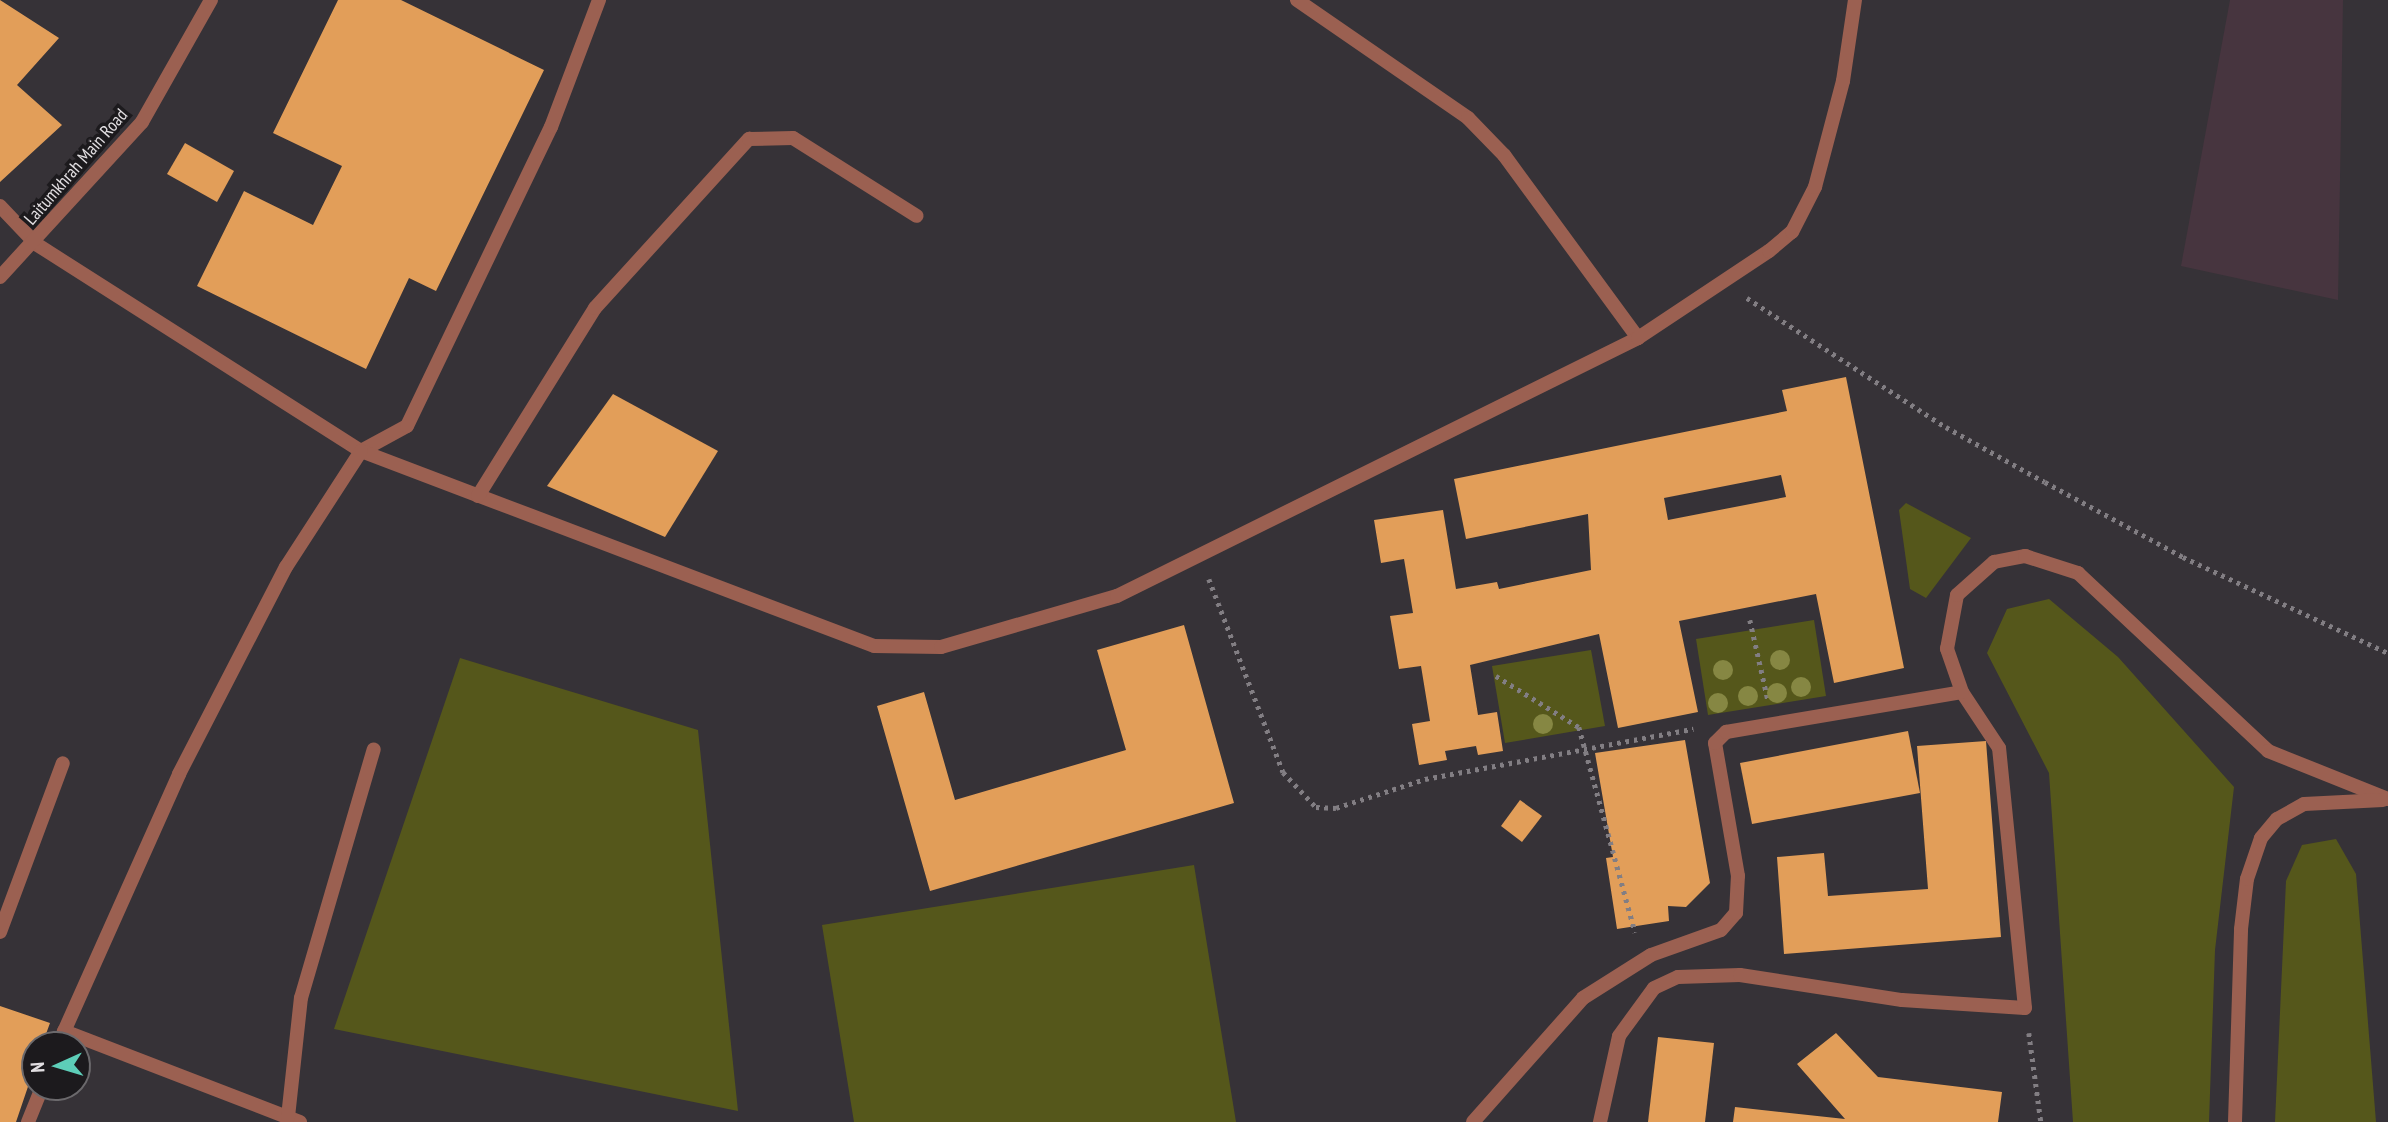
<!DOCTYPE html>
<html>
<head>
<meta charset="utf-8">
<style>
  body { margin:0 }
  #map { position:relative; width:2388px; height:1122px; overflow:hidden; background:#363237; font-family:"PT Sans Narrow",sans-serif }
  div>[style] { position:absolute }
  .industrial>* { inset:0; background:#47353f }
  .green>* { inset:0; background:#55571b }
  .building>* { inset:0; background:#e29e59 }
  .path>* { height:4.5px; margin-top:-2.25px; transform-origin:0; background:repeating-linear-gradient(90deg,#827e83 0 3.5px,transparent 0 8.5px) }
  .service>* { height:14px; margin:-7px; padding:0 7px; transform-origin:7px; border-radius:7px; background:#9b6051 }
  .minor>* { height:14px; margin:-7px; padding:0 7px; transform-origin:7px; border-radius:7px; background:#9b6051 }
  .tertiary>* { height:14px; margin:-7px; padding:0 7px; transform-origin:7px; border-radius:7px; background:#9b6051 }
  .trees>* { width:20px; height:20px; margin:-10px; border-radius:50%; background:#868743 }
  span { translate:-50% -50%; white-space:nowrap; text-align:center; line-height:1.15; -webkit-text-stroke:7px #1c1a1d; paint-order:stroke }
  .street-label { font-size:18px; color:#e2dfe2 }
  .north { position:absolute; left:21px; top:1031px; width:70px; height:70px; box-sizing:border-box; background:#1c1a1d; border:2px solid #6b696c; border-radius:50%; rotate:266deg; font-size:19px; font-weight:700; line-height:28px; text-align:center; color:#e2dfe2 }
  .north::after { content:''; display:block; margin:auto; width:24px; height:32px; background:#5dceb8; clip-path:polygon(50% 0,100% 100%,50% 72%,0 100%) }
</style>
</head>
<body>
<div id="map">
  <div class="industrial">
    <i style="clip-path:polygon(2230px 0,2343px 0,2338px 300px,2181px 266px)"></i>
  </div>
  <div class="green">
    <i style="clip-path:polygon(1906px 503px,1971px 538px,1926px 598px,1910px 589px,1899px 510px)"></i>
    <i style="clip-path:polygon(2049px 599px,2118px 657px,2234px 787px,2215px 950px,2209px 1122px,2073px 1122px,2049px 773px,1987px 653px,2007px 609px)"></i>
    <i style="clip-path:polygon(1814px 620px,1826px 696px,1708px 715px,1696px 639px)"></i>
    <i style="clip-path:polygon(1591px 650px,1605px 726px,1505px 743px,1492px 666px)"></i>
    <i style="clip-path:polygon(460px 658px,698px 730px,738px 1111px,334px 1029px)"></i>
    <i style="clip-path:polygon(2336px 839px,2356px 874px,2376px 1122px,2275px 1122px,2286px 881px,2302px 845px)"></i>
    <i style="clip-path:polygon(1194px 865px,1236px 1122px,854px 1122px,822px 925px)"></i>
  </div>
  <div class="building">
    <i style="clip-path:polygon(0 0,59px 38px,17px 85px,62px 125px,0 182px)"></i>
    <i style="clip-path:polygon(338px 0,401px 0,544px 70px,436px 291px,409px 278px,366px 369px,197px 286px,244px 191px,313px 225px,342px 166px,273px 133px)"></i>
    <i style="clip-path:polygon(185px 143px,234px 171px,217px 202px,167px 174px)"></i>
    <i style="clip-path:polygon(evenodd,1846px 377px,1904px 668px,1834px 683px,1816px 594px,1679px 621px,1698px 712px,1618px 728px,1599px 634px,1470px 665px,1478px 715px,1497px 712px,1503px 751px,1478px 755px,1476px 746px,1445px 751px,1447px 760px,1419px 765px,1412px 724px,1430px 721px,1421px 666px,1399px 669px,1390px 616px,1413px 613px,1404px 559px,1381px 563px,1374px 520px,1443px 510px,1456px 589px,1497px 582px,1499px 589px,1591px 570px,1588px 514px,1466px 539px,1454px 479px,1787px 411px,1782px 390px,1846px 377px,1781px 475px,1786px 497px,1668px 520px,1664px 498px,1781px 475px)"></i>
    <i style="clip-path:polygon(613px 394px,718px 451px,665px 537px,547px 486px)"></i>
    <i style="clip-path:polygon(1184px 625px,1234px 803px,930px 891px,877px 706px,924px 692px,955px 800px,1126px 750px,1097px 650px)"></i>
    <i style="clip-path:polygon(1908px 731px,1920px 793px,1752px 824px,1740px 763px)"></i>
    <i style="clip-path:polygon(1685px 740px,1710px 883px,1686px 907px,1668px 906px,1669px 921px,1617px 929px,1606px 858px,1613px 857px,1595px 753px)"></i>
    <i style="clip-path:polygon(1986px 741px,2001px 937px,1784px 954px,1777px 857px,1824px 853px,1828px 896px,1928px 889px,1917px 746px)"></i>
    <i style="clip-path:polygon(1520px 800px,1542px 816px,1522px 842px,1501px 826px)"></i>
    <i style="clip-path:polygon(0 1006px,50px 1023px,42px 1045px,35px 1045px,35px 1066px,16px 1122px,0 1122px)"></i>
    <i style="clip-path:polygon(1836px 1033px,1878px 1077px,2002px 1092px,1998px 1122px,1733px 1122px,1735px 1107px,1845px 1119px,1797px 1064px)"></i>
    <i style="clip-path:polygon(1658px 1037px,1714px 1043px,1705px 1122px,1648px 1122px)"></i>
  </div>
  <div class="path">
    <i style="left:1747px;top:298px;width:237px;rotate:33deg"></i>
    <i style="left:1946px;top:427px;width:113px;rotate:29.1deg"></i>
    <i style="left:2045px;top:482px;width:157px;rotate:28.5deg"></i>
    <i style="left:2183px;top:557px;width:226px;rotate:25.1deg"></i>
    <i style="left:1209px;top:579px;width:207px;rotate:69deg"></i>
    <i style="left:1283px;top:772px;width:48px;rotate:46.7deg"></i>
    <i style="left:1316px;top:807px;width:20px;rotate:3deg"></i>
    <i style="left:1336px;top:808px;width:94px;rotate:-18deg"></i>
    <i style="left:1425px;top:779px;width:273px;rotate:-10.6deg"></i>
    <i style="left:1750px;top:620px;width:82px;rotate:77.3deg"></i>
    <i style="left:1496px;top:676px;width:97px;rotate:31.6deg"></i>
    <i style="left:1579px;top:727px;width:213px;rotate:74.7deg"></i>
    <i style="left:2029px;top:1033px;width:90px;rotate:82.3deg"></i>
  </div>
  <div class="service">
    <i style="left:361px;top:451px;width:52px;rotate:-28.5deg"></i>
    <i style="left:407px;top:426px;width:332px;rotate:-64.3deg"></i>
    <i style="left:551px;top:127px;width:136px;rotate:-69.3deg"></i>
    <i style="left:64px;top:1031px;width:253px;rotate:21.1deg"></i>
    <i style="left:288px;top:1117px;width:120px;rotate:-83.8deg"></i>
    <i style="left:301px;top:998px;width:259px;rotate:-73.7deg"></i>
    <i style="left:1473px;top:1122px;width:166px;rotate:-48.4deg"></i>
    <i style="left:1583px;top:998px;width:80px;rotate:-32.3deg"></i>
    <i style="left:1651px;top:955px;width:74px;rotate:-19.7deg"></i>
    <i style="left:1721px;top:930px;width:23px;rotate:-49deg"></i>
    <i style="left:1736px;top:913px;width:37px;rotate:-87deg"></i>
    <i style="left:1738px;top:876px;width:135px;rotate:-99.8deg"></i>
    <i style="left:1715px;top:743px;width:16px;rotate:-45deg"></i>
    <i style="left:1726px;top:732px;width:239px;rotate:-9.6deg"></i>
    <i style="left:1600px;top:1122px;width:88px;rotate:-77.5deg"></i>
    <i style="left:1619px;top:1036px;width:59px;rotate:-53.9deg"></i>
    <i style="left:1654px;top:988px;width:26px;rotate:-25deg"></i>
    <i style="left:1678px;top:977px;width:62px;rotate:-1.8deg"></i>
    <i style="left:1740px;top:975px;width:164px;rotate:8.8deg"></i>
    <i style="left:1902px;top:1000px;width:123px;rotate:3.7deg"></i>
    <i style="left:2025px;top:1008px;width:261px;rotate:-95.7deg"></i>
    <i style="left:1999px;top:748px;width:67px;rotate:-123.5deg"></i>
    <i style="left:1962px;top:692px;width:46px;rotate:-109.2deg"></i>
    <i style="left:1947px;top:649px;width:55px;rotate:-79.5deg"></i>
    <i style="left:1957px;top:595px;width:50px;rotate:-41.7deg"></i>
    <i style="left:1994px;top:562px;width:32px;rotate:-11deg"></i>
    <i style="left:2025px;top:556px;width:56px;rotate:17.8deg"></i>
    <i style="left:2078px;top:573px;width:260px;rotate:43.1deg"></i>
    <i style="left:2268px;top:751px;width:129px;rotate:21.8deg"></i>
    <i style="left:2235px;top:1122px;width:193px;rotate:-88.2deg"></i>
    <i style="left:2241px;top:929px;width:50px;rotate:-83.2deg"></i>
    <i style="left:2247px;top:879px;width:43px;rotate:-71.1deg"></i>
    <i style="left:2261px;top:838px;width:25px;rotate:-50deg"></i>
    <i style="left:2277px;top:819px;width:31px;rotate:-29deg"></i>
    <i style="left:2304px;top:804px;width:79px;rotate:-2.9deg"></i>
  </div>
  <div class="minor">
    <i style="left:1297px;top:0;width:208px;rotate:34.6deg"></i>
    <i style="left:1468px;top:118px;width:52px;rotate:45.8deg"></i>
    <i style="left:1504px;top:155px;width:227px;rotate:53.8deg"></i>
    <i style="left:0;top:206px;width:52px;rotate:46.5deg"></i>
    <i style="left:36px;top:244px;width:385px;rotate:32.5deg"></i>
    <i style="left:361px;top:451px;width:549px;rotate:20.81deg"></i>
    <i style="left:874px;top:646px;width:67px;rotate:0.9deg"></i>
    <i style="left:941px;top:647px;width:183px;rotate:-16.2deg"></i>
    <i style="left:1117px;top:596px;width:581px;rotate:-26.34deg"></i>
    <i style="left:1638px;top:338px;width:157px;rotate:-33.6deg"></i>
    <i style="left:1769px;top:251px;width:30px;rotate:-40deg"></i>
    <i style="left:1792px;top:232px;width:51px;rotate:-62.9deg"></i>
    <i style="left:1815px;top:187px;width:110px;rotate:-75.2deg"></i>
    <i style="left:1843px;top:81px;width:82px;rotate:-81.6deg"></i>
    <i style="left:478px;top:496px;width:221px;rotate:-58.1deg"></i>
    <i style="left:595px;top:308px;width:229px;rotate:-47.7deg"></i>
    <i style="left:749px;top:139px;width:44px;rotate:-1.3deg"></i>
    <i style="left:793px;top:138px;width:146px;rotate:32.2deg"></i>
    <i style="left:0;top:932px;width:180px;rotate:-69.6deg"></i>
    <i style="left:58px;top:1045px;width:297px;rotate:-65.9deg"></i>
    <i style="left:179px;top:774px;width:233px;rotate:-62.7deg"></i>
    <i style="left:286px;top:567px;width:138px;rotate:-57.1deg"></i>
    <i style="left:28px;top:1122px;width:38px;rotate:-68deg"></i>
  </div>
  <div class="tertiary">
    <i style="left:0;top:277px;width:210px;rotate:-47.5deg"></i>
    <i style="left:142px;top:122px;width:140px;rotate:-60.5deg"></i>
  </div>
  <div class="trees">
    <i style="left:1780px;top:660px"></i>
    <i style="left:1723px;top:670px"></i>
    <i style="left:1801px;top:687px"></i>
    <i style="left:1777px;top:693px"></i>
    <i style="left:1748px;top:696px"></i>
    <i style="left:1718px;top:703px"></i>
    <i style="left:1543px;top:724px"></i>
  </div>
  <div class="street-label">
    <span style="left:76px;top:167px;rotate:-49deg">Laitumkhrah Main Road</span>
  </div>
  <div class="north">N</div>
</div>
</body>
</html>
